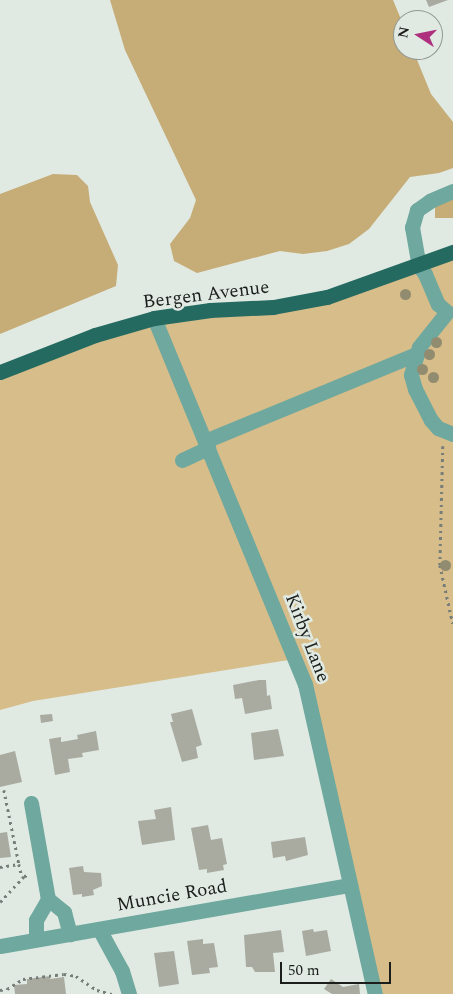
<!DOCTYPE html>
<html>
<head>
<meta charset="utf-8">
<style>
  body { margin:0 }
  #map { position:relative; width:453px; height:994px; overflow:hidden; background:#e0eae2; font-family:Spectral,serif }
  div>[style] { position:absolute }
  .green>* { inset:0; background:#d6bd89 }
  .forest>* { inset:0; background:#c6ac76 }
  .building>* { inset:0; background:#a9aba1 }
  .path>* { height:2.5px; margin-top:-1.25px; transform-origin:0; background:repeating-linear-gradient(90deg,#777d78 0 2.5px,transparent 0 6.5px) }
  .minor>* { height:15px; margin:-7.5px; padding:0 7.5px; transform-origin:7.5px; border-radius:7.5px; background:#6ea89f }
  .major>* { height:15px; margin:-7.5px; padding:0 7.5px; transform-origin:7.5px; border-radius:7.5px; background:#246a61 }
  .trees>* { width:11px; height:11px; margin:-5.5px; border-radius:50%; background:#918b6f }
  span { translate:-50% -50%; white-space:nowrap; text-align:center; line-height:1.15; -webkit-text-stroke:5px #e0eae2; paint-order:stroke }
  .street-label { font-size:19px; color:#1b1e1b }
  .north { position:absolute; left:393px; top:10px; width:50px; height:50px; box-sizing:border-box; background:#e0eae2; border:1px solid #919892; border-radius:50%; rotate:281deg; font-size:14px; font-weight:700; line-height:20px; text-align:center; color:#1b1e1b }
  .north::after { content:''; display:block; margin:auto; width:18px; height:22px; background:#ad2f7e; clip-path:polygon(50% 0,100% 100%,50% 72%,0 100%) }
  .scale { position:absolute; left:280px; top:962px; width:111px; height:22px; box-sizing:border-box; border:2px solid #1b1e1b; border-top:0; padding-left:6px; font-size:15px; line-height:18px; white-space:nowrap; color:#1b1e1b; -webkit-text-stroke:4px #e0eae2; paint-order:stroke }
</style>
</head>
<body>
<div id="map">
  <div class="green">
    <i style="clip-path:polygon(453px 252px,453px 994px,375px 994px,295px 659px,33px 701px,0 710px,0 372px,95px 335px,273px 307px)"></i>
  </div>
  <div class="forest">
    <i style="clip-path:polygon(110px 0,393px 0,403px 24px,403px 50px,413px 50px,431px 94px,453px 122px,453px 168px,439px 173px,410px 177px,369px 229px,349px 244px,327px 251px,303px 254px,280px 251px,197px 273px,174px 261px,170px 244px,190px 218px,196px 200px,125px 50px)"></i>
    <i style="clip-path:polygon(53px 174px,77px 175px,88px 186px,90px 202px,118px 265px,116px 286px,0 334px,0 194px)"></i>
    <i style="clip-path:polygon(453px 199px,453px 218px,435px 218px,435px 206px)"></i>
  </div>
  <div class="building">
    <i style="clip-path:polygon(426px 0,448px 0,429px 7px)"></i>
    <i style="clip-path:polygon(259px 680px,266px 680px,267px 696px,270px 695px,272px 709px,245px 714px,242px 698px,235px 699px,233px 685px)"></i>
    <i style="clip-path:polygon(192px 709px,202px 745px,196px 747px,198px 758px,182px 762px,170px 722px,173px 722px,171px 714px)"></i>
    <i style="clip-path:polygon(52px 714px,53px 721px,41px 723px,40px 715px)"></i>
    <i style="clip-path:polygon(278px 729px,284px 756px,254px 760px,251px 733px)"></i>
    <i style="clip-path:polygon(96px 731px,99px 750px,82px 753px,83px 757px,68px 759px,70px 772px,55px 775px,49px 739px,61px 737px,61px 742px,78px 739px,77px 735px)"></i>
    <i style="clip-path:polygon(15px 751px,22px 782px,0 787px,0 755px)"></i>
    <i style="clip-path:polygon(171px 807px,175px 840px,142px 845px,138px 821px,156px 819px,154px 810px)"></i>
    <i style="clip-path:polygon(208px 825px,211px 840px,222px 838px,227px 864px,223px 865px,224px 870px,207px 873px,207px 869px,199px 870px,191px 828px)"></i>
    <i style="clip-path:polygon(7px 832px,11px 857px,0 858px,0 833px)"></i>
    <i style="clip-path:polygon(305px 837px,308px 855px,286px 861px,285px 856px,273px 858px,271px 842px)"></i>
    <i style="clip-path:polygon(83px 866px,84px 872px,101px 873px,102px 886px,93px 890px,94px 895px,82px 897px,82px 894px,73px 895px,69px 868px)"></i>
    <i style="clip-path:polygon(313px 929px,314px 932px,327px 930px,331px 951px,306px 956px,302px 931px)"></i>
    <i style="clip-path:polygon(281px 930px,284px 952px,273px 953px,275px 972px,255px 972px,252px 967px,246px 967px,244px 935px)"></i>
    <i style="clip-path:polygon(203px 939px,203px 944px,214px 943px,218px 967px,209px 968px,210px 973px,192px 975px,187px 941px)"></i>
    <i style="clip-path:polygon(174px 951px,179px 984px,159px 987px,154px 953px)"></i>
    <i style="clip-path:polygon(50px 976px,50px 979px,64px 977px,66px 994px,15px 994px,14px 985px,27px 984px,27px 979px)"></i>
    <i style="clip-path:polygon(331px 979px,343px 987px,359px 984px,360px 994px,332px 994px,324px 989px)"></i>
  </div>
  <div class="path">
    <i style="left:443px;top:446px;width:119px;rotate:91.4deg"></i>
    <i style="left:440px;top:565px;width:60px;rotate:77.6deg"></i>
    <i style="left:4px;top:790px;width:76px;rotate:78.5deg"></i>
    <i style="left:0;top:867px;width:19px;rotate:-9deg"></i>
    <i style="left:19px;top:864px;width:13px;rotate:77deg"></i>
    <i style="left:0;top:902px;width:35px;rotate:-47deg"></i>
    <i style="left:24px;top:876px;width:6px;rotate:-9deg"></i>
    <i style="left:0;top:990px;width:7px;rotate:-8deg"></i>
    <i style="left:7px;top:989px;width:19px;rotate:-32deg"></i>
    <i style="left:23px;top:979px;width:41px;rotate:-7deg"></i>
    <i style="left:64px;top:974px;width:12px;rotate:9deg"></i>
    <i style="left:76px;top:976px;width:25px;rotate:34deg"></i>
    <i style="left:97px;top:990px;width:16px;rotate:15deg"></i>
  </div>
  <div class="minor">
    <i style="left:453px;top:191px;width:25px;rotate:157deg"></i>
    <i style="left:430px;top:201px;width:16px;rotate:145deg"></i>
    <i style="left:417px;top:210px;width:18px;rotate:106deg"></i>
    <i style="left:412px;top:227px;width:40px;rotate:80deg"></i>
    <i style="left:419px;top:266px;width:10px;rotate:53deg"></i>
    <i style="left:425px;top:274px;width:33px;rotate:67deg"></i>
    <i style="left:438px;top:304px;width:12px;rotate:42deg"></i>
    <i style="left:447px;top:312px;width:45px;rotate:128.7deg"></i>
    <i style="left:419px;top:347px;width:29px;rotate:106deg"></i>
    <i style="left:411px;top:375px;width:15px;rotate:74deg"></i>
    <i style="left:415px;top:389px;width:35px;rotate:63deg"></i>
    <i style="left:431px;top:420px;width:11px;rotate:49deg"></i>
    <i style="left:438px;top:428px;width:16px;rotate:22deg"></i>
    <i style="left:154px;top:318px;width:396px;rotate:67.6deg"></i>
    <i style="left:305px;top:684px;width:318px;rotate:77.3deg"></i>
    <i style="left:205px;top:441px;width:230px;rotate:-22.4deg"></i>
    <i style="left:182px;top:460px;width:29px;rotate:-25deg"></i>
    <i style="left:31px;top:803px;width:97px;rotate:80deg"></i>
    <i style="left:48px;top:899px;width:21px;rotate:39deg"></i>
    <i style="left:64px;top:912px;width:23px;rotate:75deg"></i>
    <i style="left:99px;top:929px;width:48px;rotate:61.3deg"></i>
    <i style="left:122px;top:971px;width:24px;rotate:73deg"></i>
    <i style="left:36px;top:939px;width:19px;rotate:-90deg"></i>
    <i style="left:36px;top:920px;width:24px;rotate:-60deg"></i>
    <i style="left:0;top:946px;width:355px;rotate:-9.9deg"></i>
  </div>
  <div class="major">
    <i style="left:0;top:372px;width:102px;rotate:-21.3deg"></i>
    <i style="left:95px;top:335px;width:61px;rotate:-16.1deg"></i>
    <i style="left:154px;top:318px;width:57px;rotate:-8.1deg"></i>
    <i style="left:210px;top:310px;width:63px;rotate:-2.7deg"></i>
    <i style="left:273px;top:307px;width:55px;rotate:-10.5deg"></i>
    <i style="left:327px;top:297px;width:134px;rotate:-19.7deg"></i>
  </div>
  <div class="trees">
    <i style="left:405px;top:294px"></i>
    <i style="left:436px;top:342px"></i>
    <i style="left:429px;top:354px"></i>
    <i style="left:422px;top:369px"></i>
    <i style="left:433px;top:377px"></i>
    <i style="left:445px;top:565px"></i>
  </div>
  <div class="street-label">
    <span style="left:206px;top:295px;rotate:-7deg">Bergen Avenue</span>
    <span style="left:307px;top:638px;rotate:69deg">Kirby Lane</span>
    <span style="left:172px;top:896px;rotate:-10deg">Muncie Road</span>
  </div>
  <div class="north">N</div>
  <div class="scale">50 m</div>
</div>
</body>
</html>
